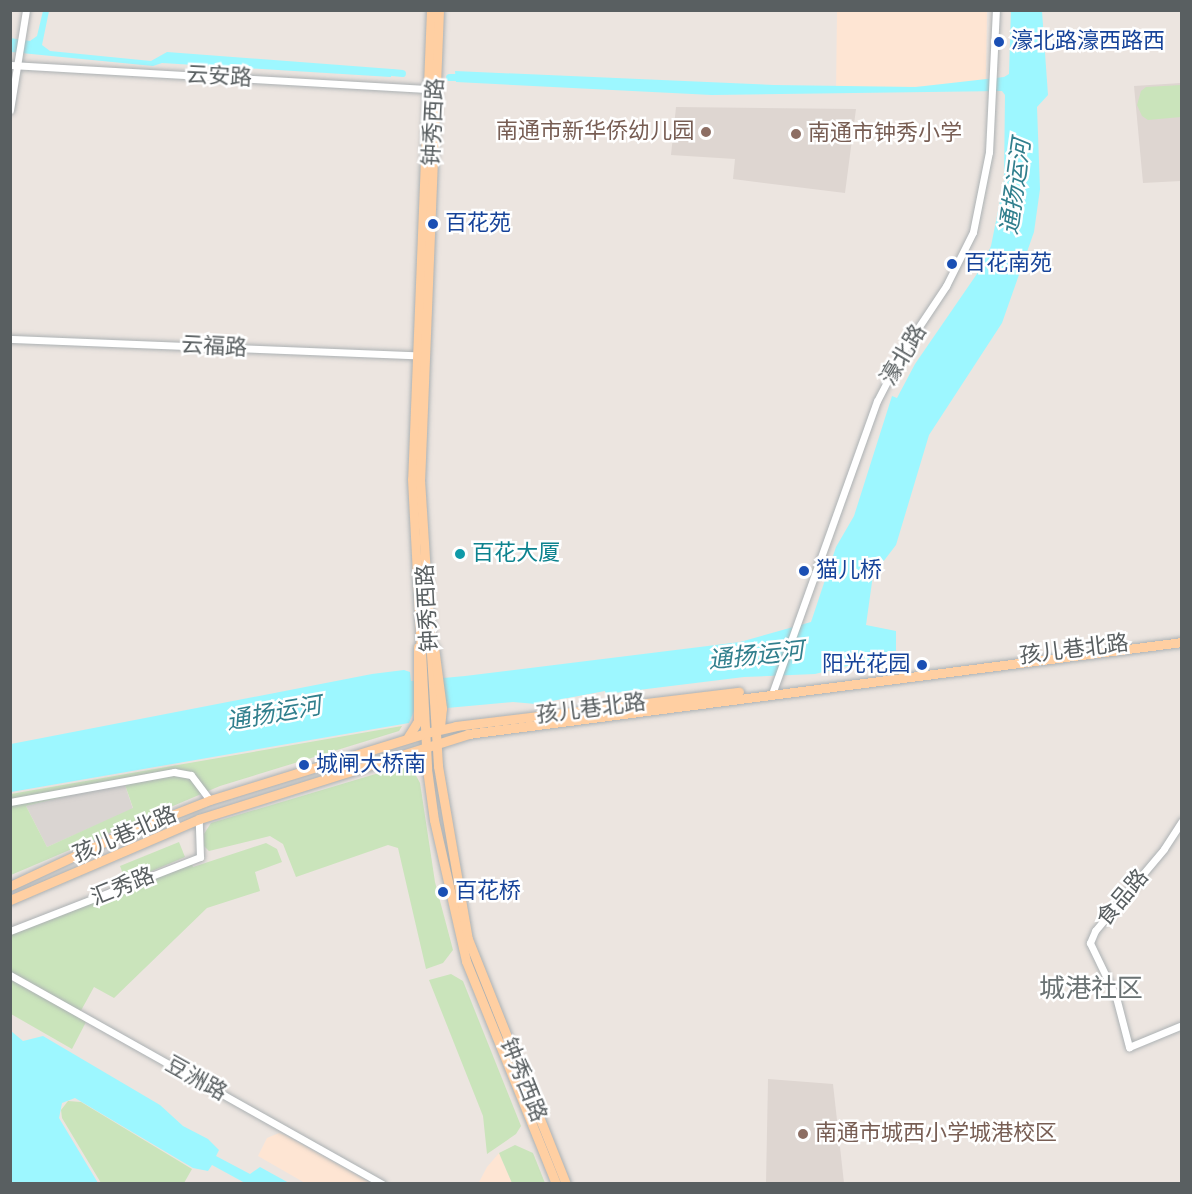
<!DOCTYPE html>
<html>
<head>
<meta charset="utf-8">
<style>
	body { margin:0 }
	#map { position:relative; width:1192px; height:1194px; overflow:hidden; background:#ece5e0; font-family:"Alegreya Sans","Noto Sans SC",sans-serif }
	div>[style] { position:absolute }
	.commercial>* { inset:0; background:#fee5d3 }
	.industrial>* { inset:0; background:#dad5d2 }
	.education>* { inset:0; background:#ded6d1 }
	.green>* { inset:0; background:#cae4bb }
	.water>* { inset:0; background:#9df7ff }
	.canal>* { height:7px; margin:-3.5px; padding:0 3.5px; transform-origin:3.5px; border-radius:3.5px; background:#9df7ff }
	.roads { filter:drop-shadow(0 0 2px #acb1b3) drop-shadow(0 0 2px #acb1b3) }
	.minor>* { height:7px; margin:-3.5px; padding:0 3.5px; transform-origin:3.5px; border-radius:3.5px; background:#fff }
	.major>* { height:9px; margin:-4.5px; padding:0 4.5px; transform-origin:4.5px; border-radius:4.5px; background:#ffcfa2 }
	.dots>* { width:16px; height:16px; translate:-50% -50%; box-sizing:border-box; border:3px solid #fff; border-radius:50% }
	span { translate:-50% -50%; white-space:nowrap; text-align:center; line-height:1.15; -webkit-text-stroke:5px #fff; paint-order:stroke }
	.transit-label { font-size:22px; color:#164399 }
	.left { translate:0 -50%; text-align:left }
	.right { translate:-100% -50%; text-align:right }
	.street-label { font-size:22px; color:#595f61 }
	.education-label { font-size:22px; color:#785e54 }
	.culture-label { font-size:22px; color:#0d838f }
	.water-label { font-size:24px; color:#317f8d; font-style:italic }
	.quarter-label { font-size:26px; color:#6a7273 }
	.frame { position:absolute; inset:0; border:12px solid #595f61; pointer-events:none }
</style>
</head>
<body>
<div id="map">
	<div class="commercial">
		<i style="clip-path:polygon(837px 11px,987px 11px,986px 81px,836px 93px)"></i>
		<i style="clip-path:polygon(279px 1133px,285px 1135px,371px 1183px,305px 1183px,258px 1156px,267px 1138px)"></i>
		<i style="clip-path:polygon(499px 1153px,512px 1183px,478px 1184px,487px 1167px)"></i>
	</div>
	<div class="industrial">
		<i style="clip-path:polygon(124px 782px,133px 809px,47px 847px,26px 806px)"></i>
	</div>
	<div class="education">
		<i style="clip-path:polygon(1181px 83px,1181px 181px,1143px 183px,1134px 86px)"></i>
		<i style="clip-path:polygon(676px 107px,856px 109px,845px 193px,733px 179px,735px 159px,671px 155px)"></i>
		<i style="clip-path:polygon(768px 1079px,833px 1084px,844px 1183px,766px 1183px)"></i>
	</div>
	<div class="green">
		<i style="clip-path:polygon(1181px 85px,1181px 117px,1148px 120px,1142px 116px,1137px 105px,1141px 91px,1146px 87px)"></i>
		<i style="clip-path:polygon(evenodd,402px 726px,399px 731px,220px 786px,11px 875px,11px 794px,402px 726px,124px 782px,133px 808px,47px 847px,26px 806px,124px 782px)"></i>
		<i style="clip-path:polygon(399px 767px,413px 770px,420px 783px,435px 882px,453px 950px,443px 963px,426px 969px,398px 848px,388px 845px,296px 877px,283px 844px,270px 836px,209px 851px,204px 846px,204px 834px,211px 823px)"></i>
		<i style="clip-path:polygon(179px 842px,185px 857px,126px 882px,120px 866px)"></i>
		<i style="clip-path:polygon(266px 843px,277px 849px,282px 862px,255px 872px,260px 891px,207px 908px,114px 998px,94px 987px,78px 1016px,86px 1022px,72px 1049px,11px 1014px,10px 934px,192px 864px,193px 867px)"></i>
		<i style="clip-path:polygon(451px 974px,463px 981px,521px 1126px,516px 1134px,487px 1154px,483px 1116px,429px 980px)"></i>
		<i style="clip-path:polygon(68px 1101px,81px 1102px,192px 1169px,184px 1183px,101px 1183px,62px 1118px,61px 1110px)"></i>
		<i style="clip-path:polygon(515px 1145px,533px 1153px,545px 1183px,512px 1183px,499px 1153px)"></i>
	</div>
	<div class="water">
		<i style="clip-path:polygon(43px 11px,49px 11px,42px 45px,50px 51px,151px 61px,167px 52px,392px 69px,391px 77px,162px 63px,153px 66px,11px 52px,10px 38px,30px 41px,37px 36px)"></i>
		<i style="clip-path:polygon(1011px 11px,1042px 11px,1048px 95px,1037px 107px,1040px 189px,1034px 232px,1002px 323px,929px 435px,896px 545px,873px 575px,866px 625px,896px 631px,896px 654px,815px 674px,744px 677px,606px 694px,605px 691px,536px 704px,513px 702px,414px 711px,409px 723px,11px 792px,11px 744px,372px 674px,404px 670px,410px 672px,411px 681px,465px 676px,740px 642px,811px 622px,836px 547px,854px 516px,892px 396px,897px 398px,915px 364px,981px 268px,991px 246px,1004px 181px,1005px 95px,1002px 91px,712px 95px,456px 82px,455px 71px,774px 85px,916px 87px,1004px 77px,1009px 74px)"></i>
		<i style="clip-path:polygon(11px 1031px,23px 1041px,43px 1036px,160px 1105px,183px 1126px,208px 1139px,219px 1150px,216px 1156px,250px 1174px,260px 1167px,289px 1183px,245px 1183px,212px 1165px,208px 1171px,193px 1168px,75px 1098px,62px 1103px,59px 1118px,98px 1183px,11px 1183px)"></i>
	</div>
	<div class="canal">
		<i style="left:392px;top:72px;width:10px;rotate:6deg"></i>
		<i style="left:449px;top:77px;width:7px"></i>
	</div>
	<div class="roads">
		<div class="minor">
			<i style="left:10px;top:65px;width:418px;rotate:3.3deg"></i>
			<i style="left:10px;top:110px;width:101px;rotate:-80.9deg"></i>
			<i style="left:10px;top:339px;width:407px;rotate:2.3deg"></i>
			<i style="left:772px;top:694px;width:311px;rotate:-70.3deg"></i>
			<i style="left:877px;top:401px;width:59px;rotate:-62.6deg"></i>
			<i style="left:904px;top:349px;width:76px;rotate:-56.3deg"></i>
			<i style="left:946px;top:286px;width:60px;rotate:-63.4deg"></i>
			<i style="left:973px;top:232px;width:82px;rotate:-78.7deg"></i>
			<i style="left:989px;top:152px;width:142px;rotate:-87.2deg"></i>
			<i style="left:10px;top:802px;width:167px;rotate:-10.4deg"></i>
			<i style="left:174px;top:772px;width:17px;rotate:10deg"></i>
			<i style="left:191px;top:775px;width:31px;rotate:53deg"></i>
			<i style="left:1182px;top:821px;width:33px;rotate:123deg"></i>
			<i style="left:1164px;top:849px;width:107px;rotate:130.1deg"></i>
			<i style="left:1095px;top:931px;width:13px;rotate:113deg"></i>
			<i style="left:1090px;top:943px;width:60px;rotate:64.3deg"></i>
			<i style="left:1116px;top:997px;width:52px;rotate:75.4deg"></i>
			<i style="left:1129px;top:1047px;width:57px;rotate:-22.5deg"></i>
			<i style="left:10px;top:931px;width:204px;rotate:-21.3deg"></i>
			<i style="left:200px;top:857px;width:38px;rotate:-92deg"></i>
			<i style="left:10px;top:975px;width:427px;rotate:29.3deg"></i>
		</div>
		<div class="major">
			<i style="left:431px;top:10px;width:469px;rotate:92.3deg"></i>
			<i style="left:412px;top:479px;width:290px;rotate:87deg"></i>
			<i style="left:427px;top:769px;width:51px;rotate:82.2deg"></i>
			<i style="left:434px;top:820px;width:145px;rotate:77.2deg"></i>
			<i style="left:466px;top:961px;width:240px;rotate:68deg"></i>
			<i style="left:439px;top:10px;width:469px;rotate:92.3deg"></i>
			<i style="left:420px;top:479px;width:288px;rotate:86.4deg"></i>
			<i style="left:438px;top:766px;width:176px;rotate:80.2deg"></i>
			<i style="left:468px;top:939px;width:264px;rotate:68.2deg"></i>
			<i style="left:434px;top:647px;width:62px;rotate:82.5deg"></i>
			<i style="left:442px;top:708px;width:20px;rotate:96deg"></i>
			<i style="left:408px;top:737px;width:19px;rotate:-58deg"></i>
			<i style="left:418px;top:721px;width:74px;rotate:-90deg"></i>
			<i style="left:10px;top:886px;width:111px;rotate:-25deg"></i>
			<i style="left:111px;top:839px;width:106px;rotate:-21.5deg"></i>
			<i style="left:210px;top:800px;width:226px;rotate:-17.2deg"></i>
			<i style="left:426px;top:733px;width:31px;rotate:-13deg"></i>
			<i style="left:456px;top:726px;width:285px;rotate:-6.9deg"></i>
			<i style="left:10px;top:900px;width:206px;rotate:-23.2deg"></i>
			<i style="left:199px;top:819px;width:282px;rotate:-17.5deg"></i>
			<i style="left:468px;top:734px;width:720px;rotate:-7.34deg"></i>
		</div>
	</div>
	<div class="dots">
		<i style="left:999px;top:42px;background:#1a4fb4"></i>
		<i style="left:706px;top:132px;background:#8d6e63"></i>
		<i style="left:796px;top:134px;background:#8d6e63"></i>
		<i style="left:433px;top:224px;background:#1a4fb4"></i>
		<i style="left:952px;top:264px;background:#1a4fb4"></i>
		<i style="left:460px;top:554px;background:#0f9aa8"></i>
		<i style="left:804px;top:571px;background:#1a4fb4"></i>
		<i style="left:922px;top:665px;background:#1a4fb4"></i>
		<i style="left:304px;top:765px;background:#1a4fb4"></i>
		<i style="left:443px;top:892px;background:#1a4fb4"></i>
		<i style="left:803px;top:1134px;background:#8d6e63"></i>
	</div>
	<div class="transit-label">
		<span class="left" style="left:1011px;top:42px">濠北路濠西路西</span>
		<span class="left" style="left:445px;top:224px">百花苑</span>
		<span class="left" style="left:964px;top:264px">百花南苑</span>
		<span class="left" style="left:816px;top:571px">猫儿桥</span>
		<span class="right" style="left:910px;top:665px">阳光花园</span>
		<span class="left" style="left:316px;top:765px">城闸大桥南</span>
		<span class="left" style="left:455px;top:892px">百花桥</span>
	</div>
	<div class="street-label">
		<span style="left:219px;top:77px;rotate:3deg">云安路</span>
		<span style="left:434px;top:122px;rotate:-87deg">钟秀西路</span>
		<span style="left:214px;top:347px;rotate:3deg">云福路</span>
		<span style="left:904px;top:355px;rotate:-59deg">濠北路</span>
		<span style="left:428px;top:608px;rotate:-93deg">钟秀西路</span>
		<span style="left:1074px;top:650px;rotate:-7deg">孩儿巷北路</span>
		<span style="left:591px;top:709px;rotate:-7deg">孩儿巷北路</span>
		<span style="left:125px;top:835px;rotate:-23deg">孩儿巷北路</span>
		<span style="left:123px;top:887px;rotate:-22deg">汇秀路</span>
		<span style="left:1123px;top:898px;rotate:-50deg">食品路</span>
		<span style="left:196px;top:1079px;rotate:29deg">豆洲路</span>
		<span style="left:523px;top:1080px;rotate:68deg">钟秀西路</span>
	</div>
	<div class="education-label">
		<span class="right" style="left:694px;top:132px">南通市新华侨幼儿园</span>
		<span class="left" style="left:808px;top:134px">南通市钟秀小学</span>
		<span class="left" style="left:815px;top:1134px">南通市城西小学城港校区</span>
	</div>
	<div class="culture-label">
		<span class="left" style="left:472px;top:554px">百花大厦</span>
	</div>
	<div class="water-label">
		<span style="left:1017px;top:187px;rotate:-82deg">通扬运河</span>
		<span style="left:756px;top:657px;rotate:-6deg">通扬运河</span>
		<span style="left:274px;top:715px;rotate:-10deg">通扬运河</span>
	</div>
	<div class="quarter-label">
		<span style="left:1091px;top:990px">城港社区</span>
	</div>
	<div class="frame"></div>
</div>
</body>
</html>
